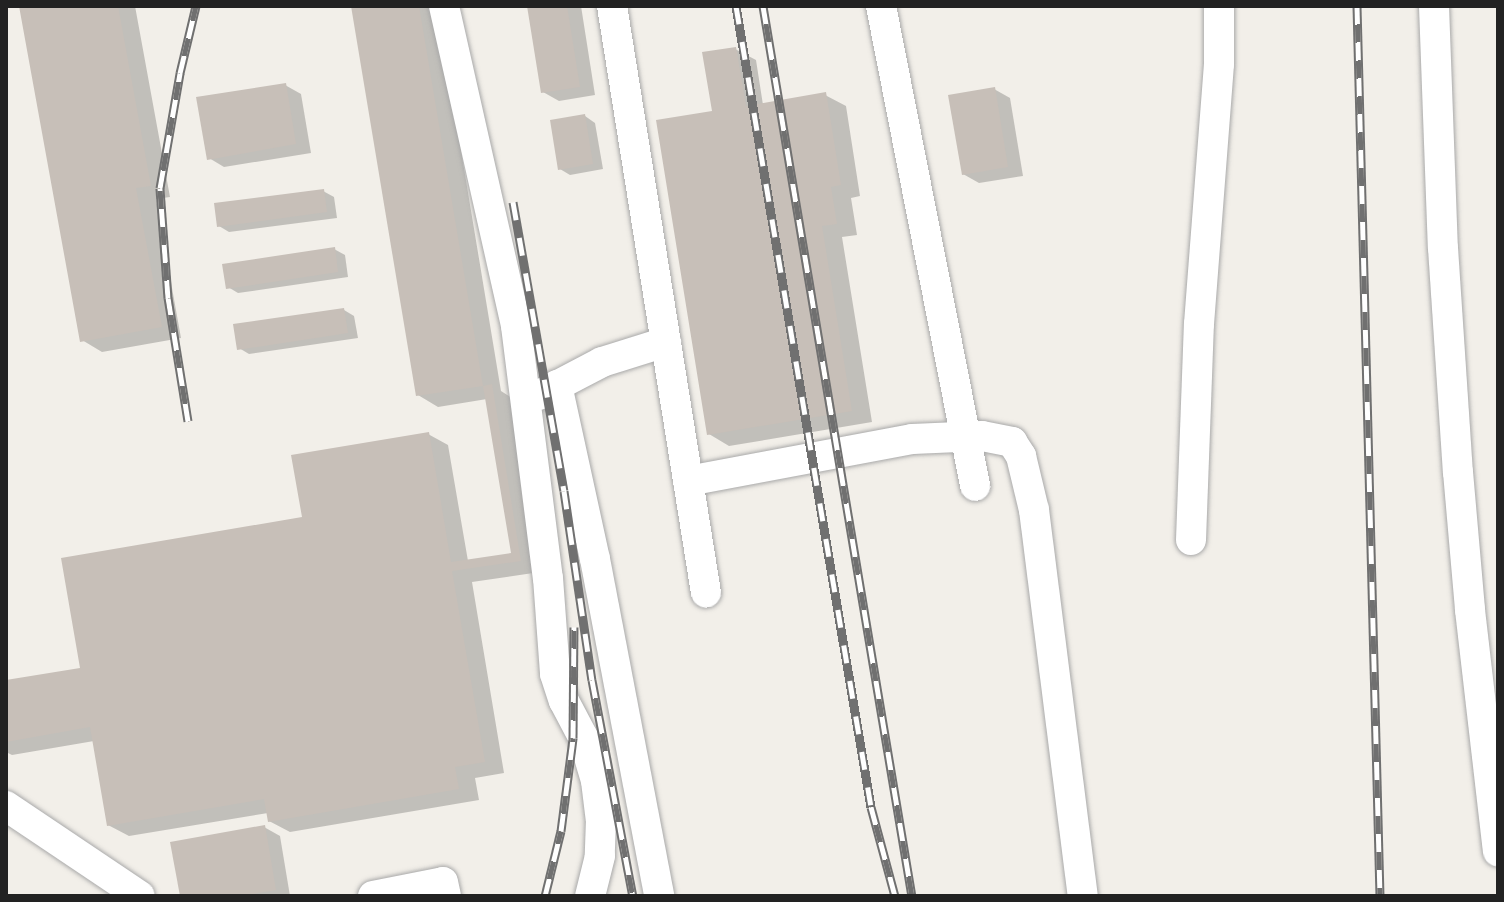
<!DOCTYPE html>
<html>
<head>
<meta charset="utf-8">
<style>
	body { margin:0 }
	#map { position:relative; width:1504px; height:902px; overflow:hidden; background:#f2efe9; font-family:"DejaVu Sans",sans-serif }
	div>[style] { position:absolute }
	.shadow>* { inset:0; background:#0003 }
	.building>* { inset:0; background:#c7bfb8 }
	.roads { filter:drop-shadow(0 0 2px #a9a9a9) drop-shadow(0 0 2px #a9a9a9) }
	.minor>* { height:30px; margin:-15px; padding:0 15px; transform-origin:15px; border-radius:15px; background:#fff }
	.rail>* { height:9px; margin-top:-4.5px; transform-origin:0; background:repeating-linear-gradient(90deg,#fff 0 18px,#707070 0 36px); box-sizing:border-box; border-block:2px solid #707070 }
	span { translate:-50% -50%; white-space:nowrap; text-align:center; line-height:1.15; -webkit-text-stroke:7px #fff; paint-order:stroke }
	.frame { position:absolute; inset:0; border:8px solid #222; pointer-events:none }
</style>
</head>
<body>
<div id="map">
	<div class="shadow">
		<i style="clip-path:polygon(21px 6px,135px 6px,170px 197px,156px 199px,181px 338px,102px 352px,82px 340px)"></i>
		<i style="clip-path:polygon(353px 6px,437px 6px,501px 391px,512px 398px,540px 572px,472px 582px,504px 773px,475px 778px,479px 800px,290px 832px,269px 821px,268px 813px,129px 836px,108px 825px,94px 741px,12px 755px,6px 752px,6px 682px,82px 669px,428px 434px,448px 445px,468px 561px,513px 555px,487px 399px,438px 407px,418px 395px)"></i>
		<i style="clip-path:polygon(529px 6px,581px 6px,595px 95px,559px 101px,543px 92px)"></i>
		<i style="clip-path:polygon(735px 49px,756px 60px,763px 105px,825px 95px,846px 106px,860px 196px,851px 198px,857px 235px,842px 237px,872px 422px,729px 446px,709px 434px,714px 113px)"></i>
		<i style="clip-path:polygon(285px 85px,301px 94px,311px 153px,224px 167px,209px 158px)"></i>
		<i style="clip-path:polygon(994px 89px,1010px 98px,1023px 176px,979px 183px,963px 174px)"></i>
		<i style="clip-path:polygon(585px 116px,595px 123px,603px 169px,570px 175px,560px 169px)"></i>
		<i style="clip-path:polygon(323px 191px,334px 197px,337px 218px,229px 232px,219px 226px)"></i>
		<i style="clip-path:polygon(334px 249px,345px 255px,348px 277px,238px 293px,228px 287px)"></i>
		<i style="clip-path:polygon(344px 310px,354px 316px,358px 338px,249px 354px,239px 348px)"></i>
		<i style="clip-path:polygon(264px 827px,280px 836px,290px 896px,182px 896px)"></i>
	</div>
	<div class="building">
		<i style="clip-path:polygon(19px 6px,118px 6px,151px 186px,136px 188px,162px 327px,80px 342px)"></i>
		<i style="clip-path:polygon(351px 6px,419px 6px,483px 386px,416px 396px)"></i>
		<i style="clip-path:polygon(527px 6px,567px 6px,580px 87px,541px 93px)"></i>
		<i style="clip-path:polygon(736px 47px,746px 106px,826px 92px,841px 185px,831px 187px,837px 224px,822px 226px,852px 411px,707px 435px,656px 120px,712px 111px,702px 52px)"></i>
		<i style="clip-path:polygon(286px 83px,296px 144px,207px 160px,196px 97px)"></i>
		<i style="clip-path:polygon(995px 87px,1008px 167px,962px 175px,948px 95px)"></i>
		<i style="clip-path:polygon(585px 114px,593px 164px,558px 170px,550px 120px)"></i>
		<i style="clip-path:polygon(324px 189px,327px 212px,217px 227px,214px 203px)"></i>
		<i style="clip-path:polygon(335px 247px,338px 272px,226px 289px,222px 264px)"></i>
		<i style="clip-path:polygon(344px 308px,348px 333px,237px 350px,233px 324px)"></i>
		<i style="clip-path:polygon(492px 384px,521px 561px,452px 571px,485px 762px,455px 767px,459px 789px,268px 822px,264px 799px,107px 826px,90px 727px,6px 742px,6px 680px,80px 668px,61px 558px,302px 517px,291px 455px,429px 432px,451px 562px,511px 553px,483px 386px)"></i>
		<i style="clip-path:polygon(265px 825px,276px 890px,241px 896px,180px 896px,170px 842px)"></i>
	</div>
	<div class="roads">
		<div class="minor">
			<i style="left:444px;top:6px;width:328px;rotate:77.3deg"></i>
			<i style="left:516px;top:326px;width:254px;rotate:82.8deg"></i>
			<i style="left:548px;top:578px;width:96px;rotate:85.8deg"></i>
			<i style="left:555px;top:674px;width:28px;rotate:72deg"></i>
			<i style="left:564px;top:701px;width:41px;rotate:62.2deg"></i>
			<i style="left:583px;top:737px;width:46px;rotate:73.5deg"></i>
			<i style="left:596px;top:781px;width:38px;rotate:83deg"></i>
			<i style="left:601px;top:819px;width:37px;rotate:92deg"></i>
			<i style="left:600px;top:856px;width:41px;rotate:104deg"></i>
			<i style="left:612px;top:6px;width:594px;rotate:80.9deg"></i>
			<i style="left:881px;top:6px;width:489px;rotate:78.9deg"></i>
			<i style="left:1434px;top:6px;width:242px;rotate:87.9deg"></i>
			<i style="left:1443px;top:248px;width:225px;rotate:86.2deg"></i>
			<i style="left:1458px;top:472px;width:139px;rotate:85deg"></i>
			<i style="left:1470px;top:610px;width:243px;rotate:83.4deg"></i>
			<i style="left:557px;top:385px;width:178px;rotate:77.7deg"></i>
			<i style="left:595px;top:559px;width:343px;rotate:79.2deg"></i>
			<i style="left:539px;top:395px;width:71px;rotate:-27.6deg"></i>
			<i style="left:602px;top:362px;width:67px;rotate:-17.4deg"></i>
			<i style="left:688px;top:481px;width:228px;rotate:-10.6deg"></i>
			<i style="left:912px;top:439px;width:70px;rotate:-2.5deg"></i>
			<i style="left:982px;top:436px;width:31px;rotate:11deg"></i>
			<i style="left:1012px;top:442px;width:17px;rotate:57deg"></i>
			<i style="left:1021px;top:456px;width:56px;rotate:76.5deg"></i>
			<i style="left:1034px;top:510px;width:389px;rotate:82.8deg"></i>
			<i style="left:1191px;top:540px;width:216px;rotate:-87.9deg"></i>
			<i style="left:1199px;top:324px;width:261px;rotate:-85.6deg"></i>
			<i style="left:1219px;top:64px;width:58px;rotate:-90deg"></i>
			<i style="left:6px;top:806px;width:161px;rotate:33.9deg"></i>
			<i style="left:373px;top:896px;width:71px;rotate:-11.3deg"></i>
			<i style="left:443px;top:882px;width:14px;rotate:78deg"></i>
		</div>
	</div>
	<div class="rail">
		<i style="left:736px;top:6px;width:812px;rotate:80.43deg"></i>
		<i style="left:871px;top:807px;width:92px;rotate:74.9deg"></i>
		<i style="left:763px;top:6px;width:902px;rotate:80.5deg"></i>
		<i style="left:1357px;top:6px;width:890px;rotate:88.52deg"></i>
		<i style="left:513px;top:202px;width:293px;rotate:80deg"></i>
		<i style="left:564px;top:491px;width:191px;rotate:81.6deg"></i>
		<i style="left:592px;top:680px;width:220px;rotate:79.3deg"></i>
		<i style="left:188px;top:421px;width:125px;rotate:-99.2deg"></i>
		<i style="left:168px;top:298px;width:110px;rotate:-94.2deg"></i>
		<i style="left:160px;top:188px;width:117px;rotate:-80.1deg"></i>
		<i style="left:180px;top:73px;width:69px;rotate:-76.6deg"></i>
		<i style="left:545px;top:896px;width:67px;rotate:-76.2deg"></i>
		<i style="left:561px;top:831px;width:94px;rotate:-82.6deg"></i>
		<i style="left:573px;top:738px;width:111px;rotate:-89.5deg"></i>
	</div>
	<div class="frame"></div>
</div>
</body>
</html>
